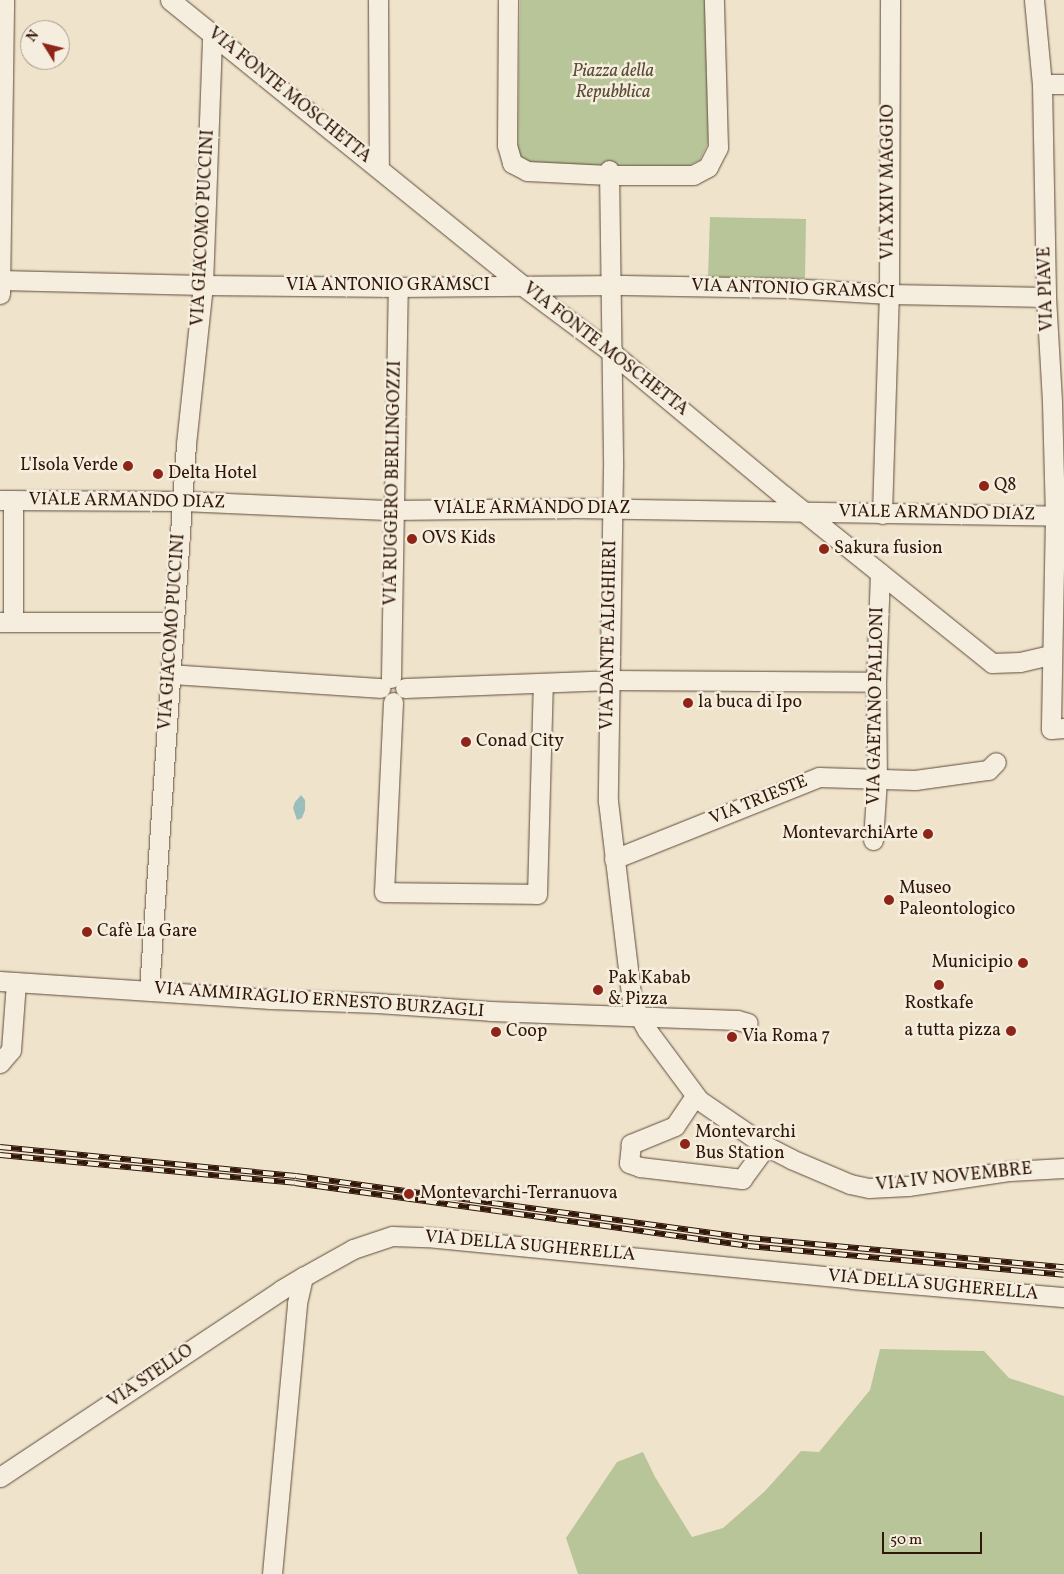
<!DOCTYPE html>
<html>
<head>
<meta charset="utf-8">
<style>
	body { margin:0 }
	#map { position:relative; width:1064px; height:1574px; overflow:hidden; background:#efe4cb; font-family:Vollkorn,serif }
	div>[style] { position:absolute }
	.green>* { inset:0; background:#b7c599 }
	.water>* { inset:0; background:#9abebb }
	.roads { filter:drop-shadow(0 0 1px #604a3a) drop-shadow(0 0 1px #604a3a) }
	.minor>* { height:19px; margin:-9.5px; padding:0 9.5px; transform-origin:9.5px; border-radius:9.5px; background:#f5eddd }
	.rail>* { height:5.5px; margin-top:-2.75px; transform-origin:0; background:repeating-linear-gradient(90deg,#f5eddd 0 11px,#311709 0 22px); box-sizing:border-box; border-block:1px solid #311709 }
	.dots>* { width:14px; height:14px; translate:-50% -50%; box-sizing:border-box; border:2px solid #f5eddd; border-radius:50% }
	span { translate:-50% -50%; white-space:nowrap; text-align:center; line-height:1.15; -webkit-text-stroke:5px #f5eddd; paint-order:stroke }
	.park-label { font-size:18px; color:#594b34; font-style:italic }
	.street-label { font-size:18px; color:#311709 }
	.poi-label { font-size:18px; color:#311709 }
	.right { translate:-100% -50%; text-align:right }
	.left { translate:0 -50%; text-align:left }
	.north { position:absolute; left:20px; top:20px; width:50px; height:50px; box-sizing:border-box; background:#f5eddd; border:1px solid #a79788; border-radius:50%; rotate:306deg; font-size:14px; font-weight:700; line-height:20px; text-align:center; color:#311709 }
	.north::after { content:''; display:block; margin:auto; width:18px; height:22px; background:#8f2418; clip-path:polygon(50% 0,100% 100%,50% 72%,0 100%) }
	.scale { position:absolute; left:882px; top:1532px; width:100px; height:22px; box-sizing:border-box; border:2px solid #311709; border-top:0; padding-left:6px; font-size:15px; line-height:18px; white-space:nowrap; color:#311709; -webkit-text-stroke:4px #f5eddd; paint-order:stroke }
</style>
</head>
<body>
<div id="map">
	<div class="green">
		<i style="clip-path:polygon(520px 0,707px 0,708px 143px,700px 160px,688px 166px,528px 165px,518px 152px)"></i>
		<i style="clip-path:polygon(710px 217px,806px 219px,805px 278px,708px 277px)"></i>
		<i style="clip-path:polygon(880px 1349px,984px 1351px,1009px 1378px,1064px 1396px,1064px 1574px,578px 1574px,566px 1538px,617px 1462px,643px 1452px,655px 1477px,692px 1537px,723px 1528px,765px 1491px,801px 1451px,819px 1452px,870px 1390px)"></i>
	</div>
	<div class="water">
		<i style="clip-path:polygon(301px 795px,305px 800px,305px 810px,302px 818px,297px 820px,293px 808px,295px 802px)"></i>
	</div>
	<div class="roads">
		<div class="minor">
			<i style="left:170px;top:0;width:454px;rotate:39deg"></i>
			<i style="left:523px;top:286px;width:109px;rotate:36.8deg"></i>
			<i style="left:610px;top:351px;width:225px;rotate:39.8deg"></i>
			<i style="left:783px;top:495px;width:268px;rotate:38.8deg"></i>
			<i style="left:992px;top:663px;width:28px;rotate:-2deg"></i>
			<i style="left:1020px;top:662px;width:32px;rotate:-13deg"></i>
			<i style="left:378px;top:0;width:167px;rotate:89.7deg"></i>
			<i style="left:508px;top:0;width:145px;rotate:90.4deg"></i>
			<i style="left:507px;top:145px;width:19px;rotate:74deg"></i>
			<i style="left:512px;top:163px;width:17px;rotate:28deg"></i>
			<i style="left:527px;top:171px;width:82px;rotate:2.8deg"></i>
			<i style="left:609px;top:175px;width:84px"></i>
			<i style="left:693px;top:175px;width:17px;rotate:-28deg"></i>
			<i style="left:708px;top:167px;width:22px;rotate:-63deg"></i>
			<i style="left:718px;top:147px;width:147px;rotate:-91.6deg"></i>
			<i style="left:1034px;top:0;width:84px;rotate:84.6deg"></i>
			<i style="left:1042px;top:84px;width:213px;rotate:88.9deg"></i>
			<i style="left:1046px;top:297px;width:105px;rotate:86.7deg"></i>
			<i style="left:1052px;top:402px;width:114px;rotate:88.5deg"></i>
			<i style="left:1055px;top:516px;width:213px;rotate:91.1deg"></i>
			<i style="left:1051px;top:729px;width:13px;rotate:-4deg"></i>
			<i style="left:1042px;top:84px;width:22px"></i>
			<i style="left:609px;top:170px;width:298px;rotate:89.2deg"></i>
			<i style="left:613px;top:468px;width:333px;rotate:90.9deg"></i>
			<i style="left:608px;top:801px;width:203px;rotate:83.2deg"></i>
			<i style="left:632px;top:1003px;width:31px;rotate:61deg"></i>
			<i style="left:647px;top:1030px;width:87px;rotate:53.4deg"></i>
			<i style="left:699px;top:1100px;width:81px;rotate:34.5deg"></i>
			<i style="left:766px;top:1146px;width:28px;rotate:27deg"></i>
			<i style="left:791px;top:1159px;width:64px;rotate:23deg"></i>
			<i style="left:850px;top:1184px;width:19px;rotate:12deg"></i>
			<i style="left:869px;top:1188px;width:39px;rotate:-3deg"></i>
			<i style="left:908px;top:1186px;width:103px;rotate:-8.4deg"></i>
			<i style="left:1010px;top:1171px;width:54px;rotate:-3.2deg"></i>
			<i style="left:0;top:280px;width:203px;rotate:1.4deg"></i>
			<i style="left:203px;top:285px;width:195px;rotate:0.6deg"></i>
			<i style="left:398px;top:287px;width:225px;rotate:-0.5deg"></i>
			<i style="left:623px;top:285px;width:166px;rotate:1deg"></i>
			<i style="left:789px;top:288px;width:100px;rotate:3.4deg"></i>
			<i style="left:889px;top:294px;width:157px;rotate:1.1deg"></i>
			<i style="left:0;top:294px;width:294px;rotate:-89.2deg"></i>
			<i style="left:0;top:500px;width:182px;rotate:0.3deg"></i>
			<i style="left:182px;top:501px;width:210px;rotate:2.5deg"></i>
			<i style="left:392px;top:510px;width:179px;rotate:-0.6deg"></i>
			<i style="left:571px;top:508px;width:493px;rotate:0.9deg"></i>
			<i style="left:882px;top:514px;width:220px;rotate:-88.2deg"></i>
			<i style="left:889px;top:294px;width:294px;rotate:-89.8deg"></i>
			<i style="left:13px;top:621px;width:121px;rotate:-90deg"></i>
			<i style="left:0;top:622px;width:174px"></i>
			<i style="left:170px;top:674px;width:211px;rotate:3.8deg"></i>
			<i style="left:391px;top:678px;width:391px;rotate:-89deg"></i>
			<i style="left:405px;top:688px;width:205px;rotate:-2.2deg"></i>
			<i style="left:610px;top:680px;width:266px;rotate:0.4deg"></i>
			<i style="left:393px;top:702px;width:190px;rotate:92.7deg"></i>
			<i style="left:384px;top:892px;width:153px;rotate:0.7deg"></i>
			<i style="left:537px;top:894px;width:211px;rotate:-88.4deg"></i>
			<i style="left:873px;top:840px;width:60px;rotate:-86.2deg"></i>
			<i style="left:877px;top:780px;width:98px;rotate:-90.6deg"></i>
			<i style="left:876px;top:682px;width:109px;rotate:-87.9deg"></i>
			<i style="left:614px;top:859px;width:221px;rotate:-21.8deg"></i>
			<i style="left:819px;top:777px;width:96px;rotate:1.8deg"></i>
			<i style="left:915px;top:780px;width:74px;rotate:-7.8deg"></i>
			<i style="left:988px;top:770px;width:11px;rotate:-45deg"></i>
			<i style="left:0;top:981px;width:271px;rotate:3.8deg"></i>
			<i style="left:270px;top:999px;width:107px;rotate:2.1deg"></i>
			<i style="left:377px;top:1003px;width:113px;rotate:4deg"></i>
			<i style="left:490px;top:1011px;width:247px;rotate:2.1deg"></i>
			<i style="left:737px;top:1020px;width:11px;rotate:15deg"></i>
			<i style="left:149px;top:990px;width:547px;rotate:-86.12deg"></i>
			<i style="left:186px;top:444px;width:160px;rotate:-83.9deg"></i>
			<i style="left:203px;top:285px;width:251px;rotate:-87.9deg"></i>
			<i style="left:0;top:1063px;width:17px;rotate:-50deg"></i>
			<i style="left:11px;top:1050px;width:68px;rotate:-85.8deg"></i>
			<i style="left:695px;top:1096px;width:36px;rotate:124deg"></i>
			<i style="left:675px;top:1126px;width:48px;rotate:157.8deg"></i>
			<i style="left:631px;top:1144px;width:19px;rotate:96deg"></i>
			<i style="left:629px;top:1163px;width:12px;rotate:20deg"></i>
			<i style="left:640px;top:1167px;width:103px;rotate:6.7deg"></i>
			<i style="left:742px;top:1179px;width:41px;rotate:-54deg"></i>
			<i style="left:0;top:1477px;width:338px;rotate:-33.6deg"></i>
			<i style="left:281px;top:1290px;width:26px;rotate:-31deg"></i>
			<i style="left:272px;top:1574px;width:272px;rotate:-84.7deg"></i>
			<i style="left:297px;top:1303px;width:27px;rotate:-77deg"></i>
			<i style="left:303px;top:1277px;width:57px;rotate:-29.2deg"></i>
			<i style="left:353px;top:1249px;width:41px;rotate:-18.4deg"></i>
			<i style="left:392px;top:1236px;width:35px;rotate:2deg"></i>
			<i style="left:427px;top:1237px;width:427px;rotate:5.6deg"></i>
			<i style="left:852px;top:1279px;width:213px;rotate:4.9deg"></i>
		</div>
	</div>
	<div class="rail">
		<i style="left:0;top:1147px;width:297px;rotate:5.6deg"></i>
		<i style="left:296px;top:1176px;width:457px;rotate:7.8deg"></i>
		<i style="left:749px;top:1238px;width:316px;rotate:5.3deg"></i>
		<i style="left:0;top:1155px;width:296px;rotate:5.4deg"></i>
		<i style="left:295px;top:1183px;width:457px;rotate:7.9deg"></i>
		<i style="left:748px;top:1246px;width:317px;rotate:5.2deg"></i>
	</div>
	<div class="dots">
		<i style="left:128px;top:466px;background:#8f2418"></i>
		<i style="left:158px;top:474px;background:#8f2418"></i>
		<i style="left:984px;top:486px;background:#8f2418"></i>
		<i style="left:412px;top:539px;background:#8f2418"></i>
		<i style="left:824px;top:549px;background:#8f2418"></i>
		<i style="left:688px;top:703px;background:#8f2418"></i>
		<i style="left:466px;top:742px;background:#8f2418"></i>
		<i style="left:928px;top:834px;background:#8f2418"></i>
		<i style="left:889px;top:900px;background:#8f2418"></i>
		<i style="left:87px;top:932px;background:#8f2418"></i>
		<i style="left:1023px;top:963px;background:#8f2418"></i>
		<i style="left:939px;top:985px;background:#8f2418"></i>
		<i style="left:598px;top:990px;background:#8f2418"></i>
		<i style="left:1011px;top:1031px;background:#8f2418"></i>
		<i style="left:496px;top:1032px;background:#8f2418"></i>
		<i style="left:732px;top:1037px;background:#8f2418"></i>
		<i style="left:685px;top:1144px;background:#8f2418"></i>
		<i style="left:409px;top:1194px;background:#8f2418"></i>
	</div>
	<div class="park-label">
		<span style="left:613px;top:83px">Piazza della<br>Repubblica</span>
	</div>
	<div class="street-label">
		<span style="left:289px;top:96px;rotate:39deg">VIA FONTE MOSCHETTA</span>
		<span style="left:889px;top:182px;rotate:-90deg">VIA XXIV MAGGIO</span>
		<span style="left:204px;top:228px;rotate:-87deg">VIA GIACOMO PUCCINI</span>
		<span style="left:388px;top:286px">VIA ANTONIO GRAMSCI</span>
		<span style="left:1047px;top:289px;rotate:-92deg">VIA PIAVE</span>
		<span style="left:793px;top:290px;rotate:2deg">VIA ANTONIO GRAMSCI</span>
		<span style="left:605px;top:350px;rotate:38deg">VIA FONTE MOSCHETTA</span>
		<span style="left:394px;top:483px;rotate:-89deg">VIA RUGGERO BERLINGOZZI</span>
		<span style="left:127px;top:502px;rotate:1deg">VIALE ARMANDO DIAZ</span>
		<span style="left:532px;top:509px">VIALE ARMANDO DIAZ</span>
		<span style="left:937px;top:514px;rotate:1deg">VIALE ARMANDO DIAZ</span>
		<span style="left:173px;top:632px;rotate:-86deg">VIA GIACOMO PUCCINI</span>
		<span style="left:610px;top:635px;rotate:-89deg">VIA DANTE ALIGHIERI</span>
		<span style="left:877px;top:706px;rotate:-89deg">VIA GAETANO PALLONI</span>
		<span style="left:759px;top:801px;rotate:-22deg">VIA TRIESTE</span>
		<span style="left:319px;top:1001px;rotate:4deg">VIA AMMIRAGLIO ERNESTO BURZAGLI</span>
		<span style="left:954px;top:1178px;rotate:-6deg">VIA IV NOVEMBRE</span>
		<span style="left:530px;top:1247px;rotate:5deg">VIA DELLA SUGHERELLA</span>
		<span style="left:933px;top:1286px;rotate:5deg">VIA DELLA SUGHERELLA</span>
		<span style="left:151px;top:1377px;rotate:-34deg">VIA STELLO</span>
	</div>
	<div class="poi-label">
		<span class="right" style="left:118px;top:466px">L'Isola Verde</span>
		<span class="left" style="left:168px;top:474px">Delta Hotel</span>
		<span class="left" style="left:994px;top:486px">Q8</span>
		<span class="left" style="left:422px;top:539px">OVS Kids</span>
		<span class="left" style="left:834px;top:549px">Sakura fusion</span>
		<span class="left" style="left:698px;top:703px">la buca di Ipo</span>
		<span class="left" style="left:476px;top:742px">Conad City</span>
		<span class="right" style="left:918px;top:834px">MontevarchiArte</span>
		<span class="left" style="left:899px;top:900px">Museo<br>Paleontologico</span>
		<span class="left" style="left:97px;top:932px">Cafè La Gare</span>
		<span class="right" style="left:1013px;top:963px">Municipio</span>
		<span class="left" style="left:608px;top:990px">Pak Kabab<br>&amp; Pizza</span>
		<span style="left:939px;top:1004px">Rostkafe</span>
		<span class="right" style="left:1001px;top:1031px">a tutta pizza</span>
		<span class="left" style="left:506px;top:1032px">Coop</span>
		<span class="left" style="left:742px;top:1037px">Via Roma 7</span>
		<span class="left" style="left:695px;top:1144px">Montevarchi<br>Bus Station</span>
		<span class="left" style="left:420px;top:1194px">Montevarchi-Terranuova</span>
	</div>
	<div class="north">N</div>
	<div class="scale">50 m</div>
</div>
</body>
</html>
